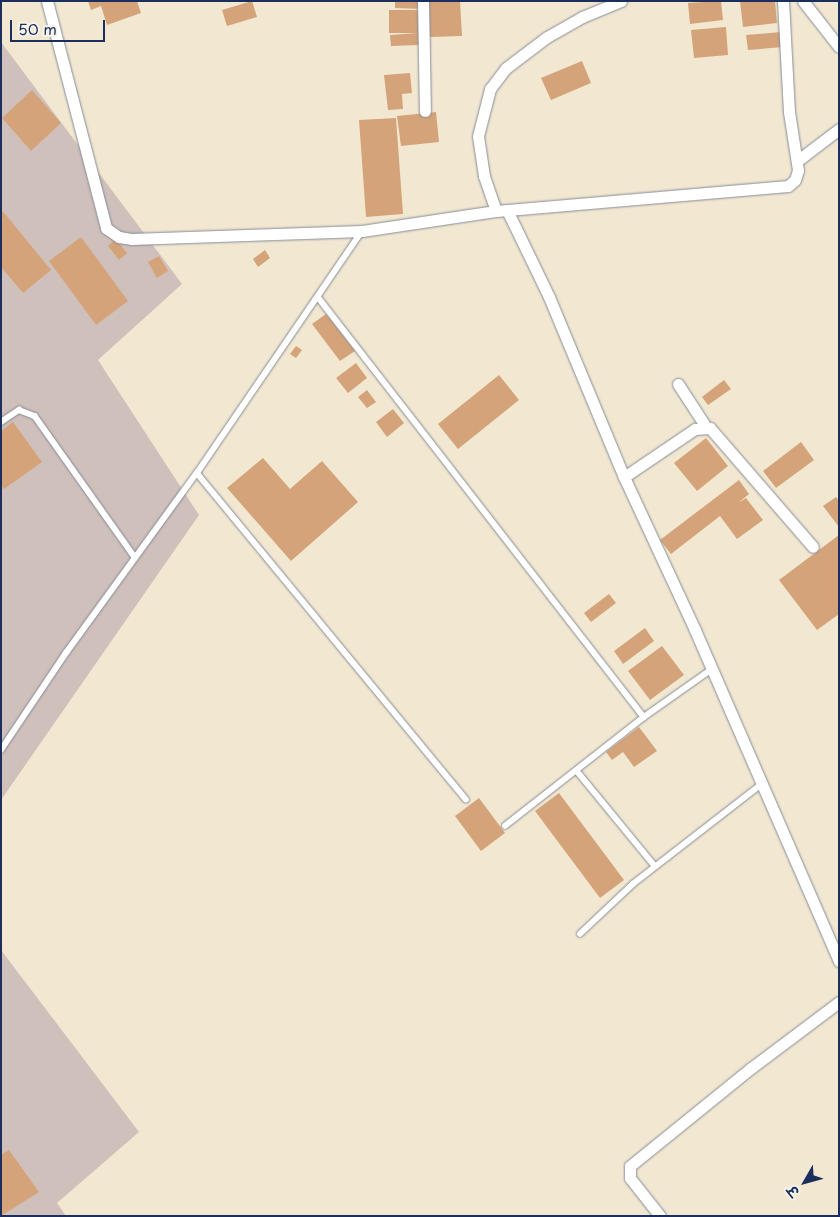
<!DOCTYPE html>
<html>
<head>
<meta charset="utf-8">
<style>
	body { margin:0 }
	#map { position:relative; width:840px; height:1217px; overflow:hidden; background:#f2e8d1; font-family:"Playpen Sans","Playpen Sans Deva",sans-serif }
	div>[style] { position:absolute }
	.industrial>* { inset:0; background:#d0c0bc }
	.building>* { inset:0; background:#d4a379 }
	.roads { filter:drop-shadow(0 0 1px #868c98) drop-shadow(0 0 1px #868c98) }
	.service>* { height:5.5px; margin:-2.75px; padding:0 2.75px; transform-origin:2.75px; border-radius:2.75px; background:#fff }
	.minor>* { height:11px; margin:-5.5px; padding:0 5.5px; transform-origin:5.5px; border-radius:5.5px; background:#fff }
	span { translate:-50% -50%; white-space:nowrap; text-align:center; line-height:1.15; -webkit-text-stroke:4px #f7f3e8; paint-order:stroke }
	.frame { position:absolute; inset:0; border:2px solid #1b2f5e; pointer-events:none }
	.north { position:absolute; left:780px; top:1157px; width:50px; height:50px; -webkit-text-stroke:4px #f7f3e8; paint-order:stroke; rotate:232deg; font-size:14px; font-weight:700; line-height:20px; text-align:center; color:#1b2f5e }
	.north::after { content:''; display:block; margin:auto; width:18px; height:22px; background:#1b2f5e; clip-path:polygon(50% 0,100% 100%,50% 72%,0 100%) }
	.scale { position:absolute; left:10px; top:20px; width:95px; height:22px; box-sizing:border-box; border:2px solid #1b2f5e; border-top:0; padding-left:6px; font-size:15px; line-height:18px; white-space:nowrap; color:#1b2f5e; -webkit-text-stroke:4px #f7f3e8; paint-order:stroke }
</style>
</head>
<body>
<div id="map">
	<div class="industrial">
		<i style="clip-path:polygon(1px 42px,182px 284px,98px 360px,199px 515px,1px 800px)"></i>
		<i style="clip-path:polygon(1px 950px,139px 1132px,57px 1203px,66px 1216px,1px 1216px)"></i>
	</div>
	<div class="building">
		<i style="clip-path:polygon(88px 1px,137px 1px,141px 13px,107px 25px,101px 6px,91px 10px)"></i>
		<i style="clip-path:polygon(252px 1px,257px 17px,227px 26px,222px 10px)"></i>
		<i style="clip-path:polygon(395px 1px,421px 1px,421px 9px,395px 8px)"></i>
		<i style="clip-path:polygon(460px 1px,462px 36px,430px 37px,428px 2px)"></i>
		<i style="clip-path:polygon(721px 1px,723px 20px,690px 24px,688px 3px)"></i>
		<i style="clip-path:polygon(740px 1px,775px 1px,777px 23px,743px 27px)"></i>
		<i style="clip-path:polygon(389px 10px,421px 10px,421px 33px,389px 33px)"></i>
		<i style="clip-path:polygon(726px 27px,728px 55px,694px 58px,691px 30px)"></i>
		<i style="clip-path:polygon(781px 32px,783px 47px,748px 50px,746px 35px)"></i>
		<i style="clip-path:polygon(418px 33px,419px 45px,391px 46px,390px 35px)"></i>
		<i style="clip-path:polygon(582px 61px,591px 83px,551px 100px,541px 78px)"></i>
		<i style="clip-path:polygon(410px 73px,412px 93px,402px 94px,403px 109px,388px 110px,384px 75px)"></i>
		<i style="clip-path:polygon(32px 90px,61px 123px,31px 151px,2px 118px)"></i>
		<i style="clip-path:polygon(436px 112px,439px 142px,401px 146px,397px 116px)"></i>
		<i style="clip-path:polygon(396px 118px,403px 214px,366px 217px,359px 120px)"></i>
		<i style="clip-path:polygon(1px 209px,51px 270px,23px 293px,1px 267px)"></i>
		<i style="clip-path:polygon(81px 237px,128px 301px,96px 325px,49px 261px)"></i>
		<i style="clip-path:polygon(116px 239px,127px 253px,119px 260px,108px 246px)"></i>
		<i style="clip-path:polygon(265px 250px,270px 258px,258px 267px,253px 259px)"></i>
		<i style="clip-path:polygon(159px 256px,168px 271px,157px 278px,148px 262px)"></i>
		<i style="clip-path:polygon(326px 314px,355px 351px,340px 361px,312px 324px)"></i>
		<i style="clip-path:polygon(296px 346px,302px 350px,296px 358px,290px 354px)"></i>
		<i style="clip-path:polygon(356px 363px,367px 378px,348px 393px,336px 378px)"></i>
		<i style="clip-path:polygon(499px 375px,519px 400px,458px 449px,438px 424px)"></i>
		<i style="clip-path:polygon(724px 380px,731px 389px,708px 405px,702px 397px)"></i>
		<i style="clip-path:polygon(367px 390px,376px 402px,367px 408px,358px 397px)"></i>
		<i style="clip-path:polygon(393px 409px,404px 423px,387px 437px,376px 422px)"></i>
		<i style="clip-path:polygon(13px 422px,42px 462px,4px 489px,1px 485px,1px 431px)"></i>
		<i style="clip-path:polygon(706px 438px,728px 466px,697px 491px,674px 463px)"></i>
		<i style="clip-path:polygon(801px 442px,814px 460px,776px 488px,763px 471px)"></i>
		<i style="clip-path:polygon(263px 458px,290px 489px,322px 461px,358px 502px,291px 561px,227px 488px)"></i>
		<i style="clip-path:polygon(739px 480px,749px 494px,738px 503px,746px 498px,763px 520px,737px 539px,720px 516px,671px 554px,660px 540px)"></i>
		<i style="clip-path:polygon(836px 497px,839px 501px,839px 527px,823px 506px)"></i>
		<i style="clip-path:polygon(839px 535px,839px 614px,817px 630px,779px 580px)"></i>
		<i style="clip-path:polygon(609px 594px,616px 603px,591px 622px,584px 613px)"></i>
		<i style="clip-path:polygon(645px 628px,654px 641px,623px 664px,614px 651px)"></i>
		<i style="clip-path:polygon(662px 646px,684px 675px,650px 700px,628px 671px)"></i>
		<i style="clip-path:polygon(639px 727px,657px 751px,634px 767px,623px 752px,612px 760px,606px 752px)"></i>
		<i style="clip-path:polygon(559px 793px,624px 880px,600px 898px,535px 811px)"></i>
		<i style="clip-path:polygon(479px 798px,505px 833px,481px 851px,455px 816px)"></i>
		<i style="clip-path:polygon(9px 1150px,39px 1192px,1px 1216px,1px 1155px)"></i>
	</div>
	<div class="roads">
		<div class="service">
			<i style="left:318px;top:297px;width:532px;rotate:52.18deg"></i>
			<i style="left:1px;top:422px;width:22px;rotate:-34deg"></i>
			<i style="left:19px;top:410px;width:17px;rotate:21deg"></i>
			<i style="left:35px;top:416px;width:173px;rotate:54.7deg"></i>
			<i style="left:197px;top:473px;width:423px;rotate:50.5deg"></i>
			<i style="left:1px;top:750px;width:117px;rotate:-56.2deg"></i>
			<i style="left:66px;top:653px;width:223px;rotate:-54deg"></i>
			<i style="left:197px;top:473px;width:293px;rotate:-55.7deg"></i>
			<i style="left:577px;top:771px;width:123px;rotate:50.6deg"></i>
			<i style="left:505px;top:826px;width:177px;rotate:-38.1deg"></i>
			<i style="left:644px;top:717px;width:83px;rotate:-35.2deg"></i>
			<i style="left:580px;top:934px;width:73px;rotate:-43.3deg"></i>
			<i style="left:633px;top:884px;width:163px;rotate:-37.8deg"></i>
		</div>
		<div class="minor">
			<i style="left:47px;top:1px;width:235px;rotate:75.4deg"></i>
			<i style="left:106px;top:228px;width:16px;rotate:35deg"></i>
			<i style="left:119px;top:237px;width:12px;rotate:9deg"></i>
			<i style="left:131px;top:239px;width:231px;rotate:-2deg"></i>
			<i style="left:362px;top:231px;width:135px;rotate:-8.5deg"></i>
			<i style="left:496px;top:211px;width:293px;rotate:-4.9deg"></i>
			<i style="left:788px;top:186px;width:9px;rotate:-41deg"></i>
			<i style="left:795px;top:180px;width:10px;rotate:-73deg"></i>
			<i style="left:798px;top:170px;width:59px;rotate:-98.8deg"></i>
			<i style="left:789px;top:112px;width:111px;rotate:-93.1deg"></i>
			<i style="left:423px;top:1px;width:110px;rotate:89deg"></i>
			<i style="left:803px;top:1px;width:58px;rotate:52deg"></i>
			<i style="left:797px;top:161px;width:53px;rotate:-37.3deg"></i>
			<i style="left:507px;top:210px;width:97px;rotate:64.2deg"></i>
			<i style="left:549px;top:297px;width:195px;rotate:67.4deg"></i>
			<i style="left:624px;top:477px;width:169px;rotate:65.1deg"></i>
			<i style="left:695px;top:630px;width:361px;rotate:66.5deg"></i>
			<i style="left:496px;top:211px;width:37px;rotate:-109deg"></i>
			<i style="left:484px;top:176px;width:40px;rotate:-98.5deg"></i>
			<i style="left:478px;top:136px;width:49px;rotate:-75.7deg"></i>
			<i style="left:490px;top:89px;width:26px;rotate:-53deg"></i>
			<i style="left:506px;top:68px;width:51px;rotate:-37.1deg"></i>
			<i style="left:547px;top:37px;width:40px;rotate:-29.7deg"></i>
			<i style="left:582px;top:17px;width:42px;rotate:-22.3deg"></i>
			<i style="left:678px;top:384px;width:51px;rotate:56.9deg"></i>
			<i style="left:624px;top:477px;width:86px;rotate:-34.1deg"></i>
			<i style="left:695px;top:429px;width:15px;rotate:-4deg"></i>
			<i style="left:710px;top:428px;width:157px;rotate:49.1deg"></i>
			<i style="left:660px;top:1216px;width:48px;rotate:-128.3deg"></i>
			<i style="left:630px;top:1178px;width:12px;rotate:-90deg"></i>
			<i style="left:630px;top:1166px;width:156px;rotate:-39deg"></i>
			<i style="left:751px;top:1068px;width:110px;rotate:-36.9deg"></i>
		</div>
	</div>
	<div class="frame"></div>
	<div class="north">उ</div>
	<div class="scale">50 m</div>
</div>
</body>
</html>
